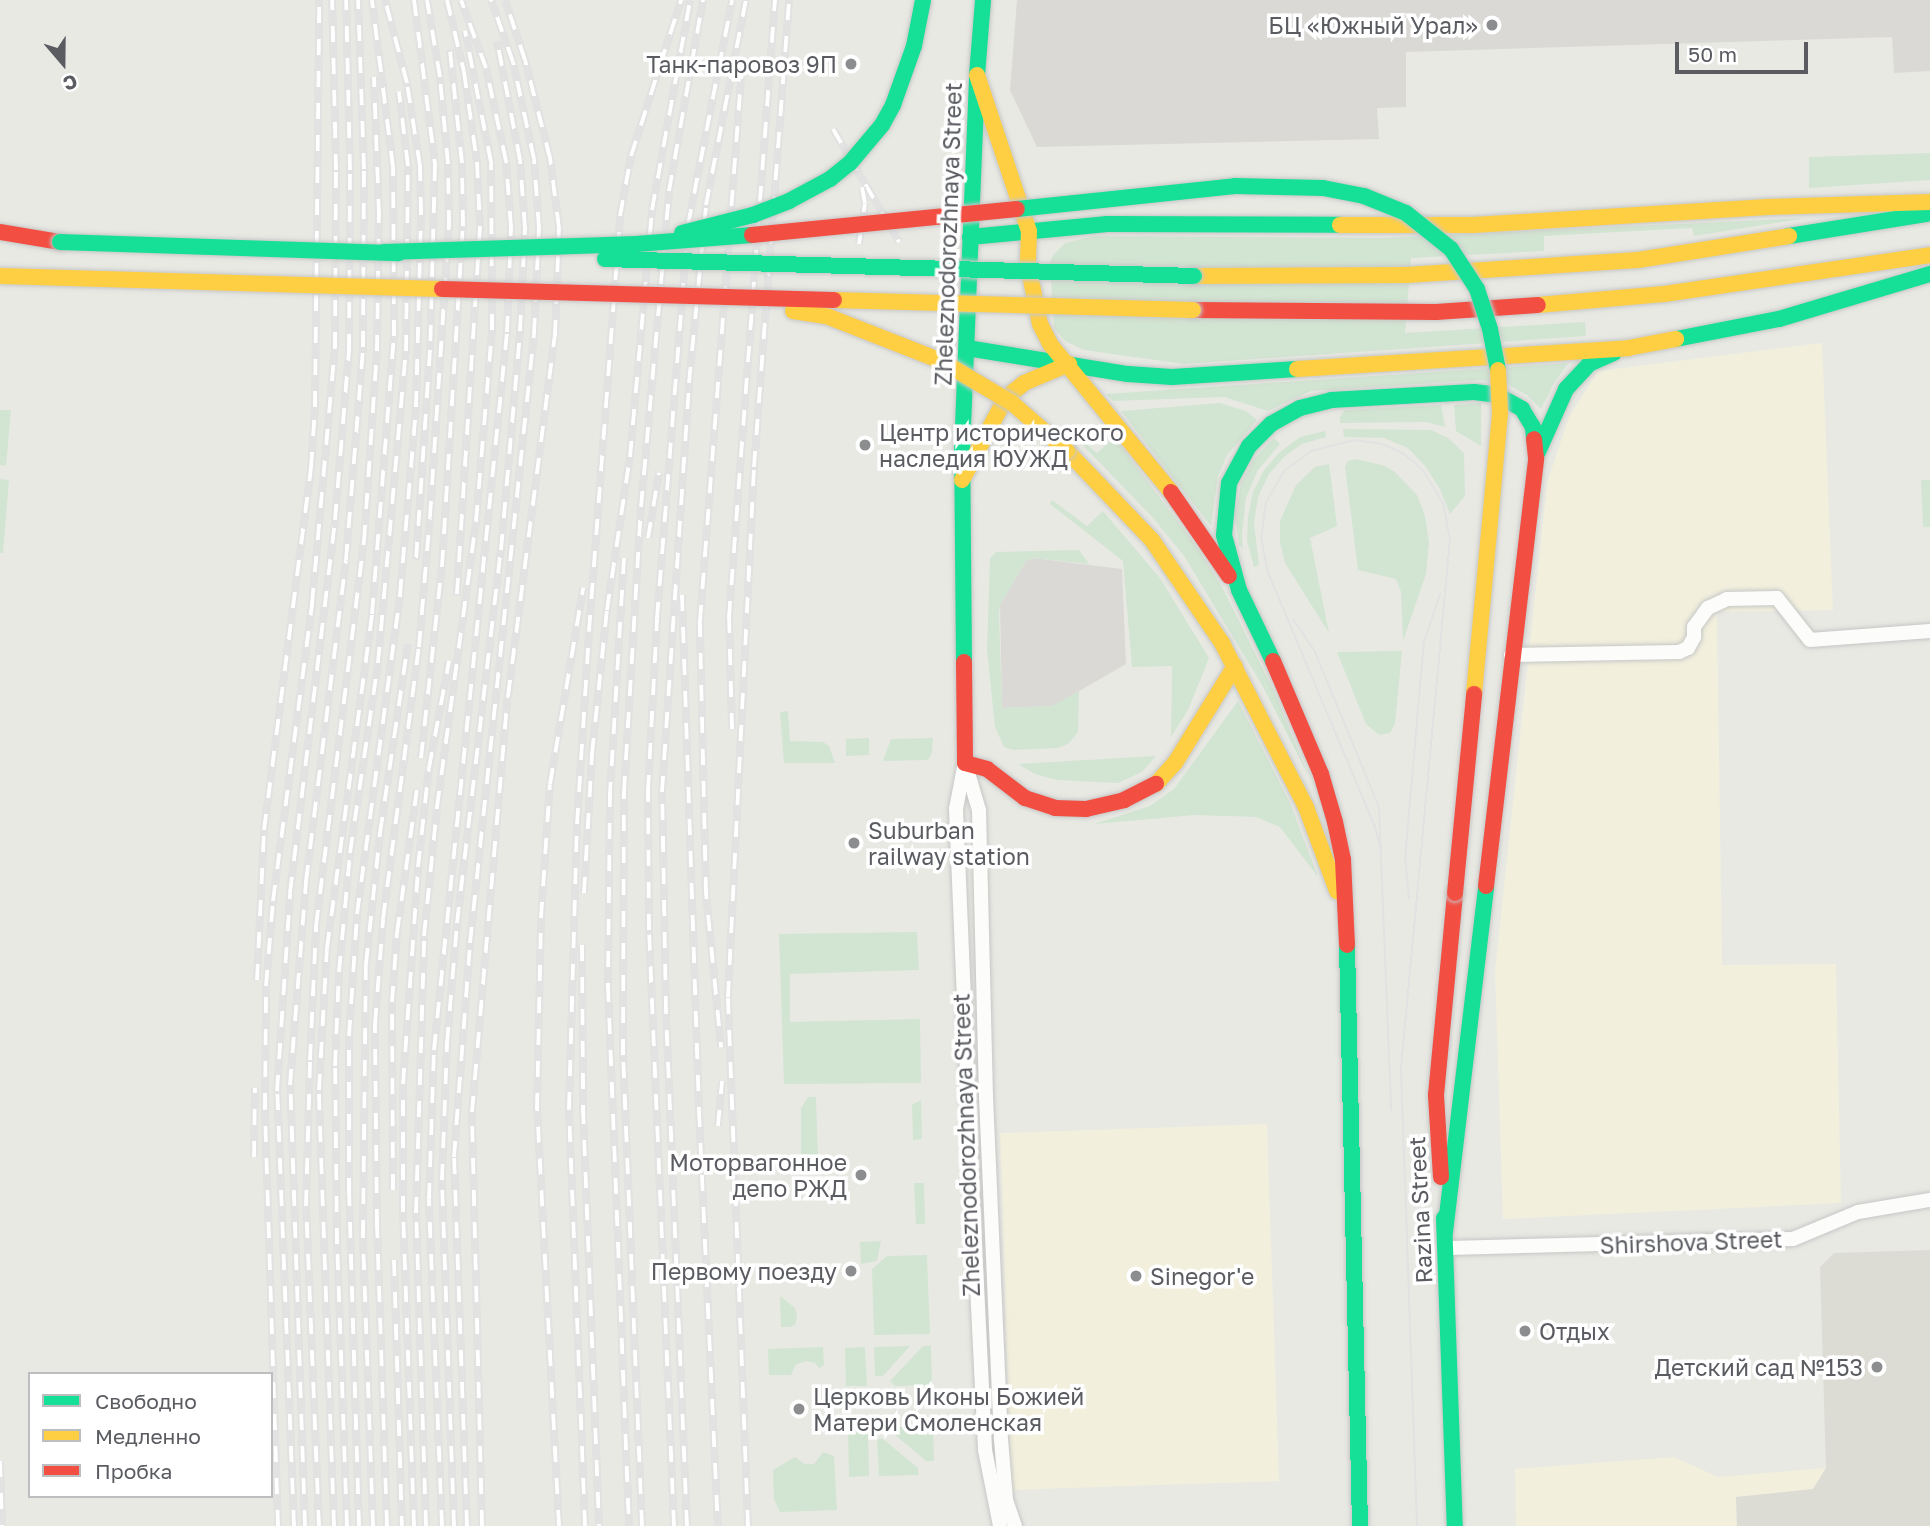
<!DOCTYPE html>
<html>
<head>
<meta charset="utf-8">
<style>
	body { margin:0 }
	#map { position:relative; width:1930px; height:1526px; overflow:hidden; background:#e9e9e4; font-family:"Golos Text",sans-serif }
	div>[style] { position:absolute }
	.commercial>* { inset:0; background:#f2efdd }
	.industrial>* { inset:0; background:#dad9d5 }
	.education>* { inset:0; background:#dcdbd4 }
	.green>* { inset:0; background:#d2e4d2 }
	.roads { filter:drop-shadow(0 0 2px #c6c7c6) drop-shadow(0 0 2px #c6c7c6) }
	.street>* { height:14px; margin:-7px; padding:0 7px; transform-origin:7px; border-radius:7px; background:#fcfcfb }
	.fast>* { height:16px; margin:-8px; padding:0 8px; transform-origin:8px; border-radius:8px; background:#16e098 }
	.slow>* { height:16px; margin:-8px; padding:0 8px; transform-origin:8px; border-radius:8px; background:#ffcf43 }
	.jam>* { height:16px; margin:-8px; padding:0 8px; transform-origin:8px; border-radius:8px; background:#f24e42 }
	.tram>* { height:2px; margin:-1px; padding:0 1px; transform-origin:1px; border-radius:1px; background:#e1e2e1 }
	.rail>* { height:8px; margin-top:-4px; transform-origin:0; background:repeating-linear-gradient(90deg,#fff 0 16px,#e1e2e1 0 32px); box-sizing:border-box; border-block:2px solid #e1e2e1 }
	.bridges { filter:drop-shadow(0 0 2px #c7c7c7) drop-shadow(0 0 2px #c7c7c7) }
	.fast-bridge>* { height:16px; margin:-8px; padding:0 8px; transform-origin:8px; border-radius:8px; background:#16e098 }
	.slow-bridge>* { height:16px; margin:-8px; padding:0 8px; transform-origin:8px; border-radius:8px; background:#ffcf43 }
	.jam-bridge>* { height:16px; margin:-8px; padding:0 8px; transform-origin:8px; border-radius:8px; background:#f24e42 }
	.dots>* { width:19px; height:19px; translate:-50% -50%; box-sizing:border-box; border:4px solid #fff; border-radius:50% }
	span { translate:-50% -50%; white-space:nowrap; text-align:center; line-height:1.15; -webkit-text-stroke:7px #fff; paint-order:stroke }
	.poi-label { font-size:23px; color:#5a5c61 }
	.right { translate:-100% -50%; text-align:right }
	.left { translate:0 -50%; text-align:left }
	.street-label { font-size:23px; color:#5a5c61 }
	.legend { position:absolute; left:28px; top:1372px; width:245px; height:126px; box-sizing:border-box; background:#fff; border:2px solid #bdbec0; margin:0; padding:9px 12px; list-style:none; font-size:21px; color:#5a5c61 }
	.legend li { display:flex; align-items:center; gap:14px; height:35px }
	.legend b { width:35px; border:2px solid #bdbec0 }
	.north { position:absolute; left:28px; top:28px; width:70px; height:70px; -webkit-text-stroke:5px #fff; paint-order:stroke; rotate:160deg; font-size:19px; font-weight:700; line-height:28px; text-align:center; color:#5a5c61 }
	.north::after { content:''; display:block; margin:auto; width:24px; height:32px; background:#5a5c61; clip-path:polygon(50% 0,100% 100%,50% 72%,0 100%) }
	.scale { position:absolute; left:1675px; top:42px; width:133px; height:32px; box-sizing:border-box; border:4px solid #5a5c61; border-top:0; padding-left:9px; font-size:21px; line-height:24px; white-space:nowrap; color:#5a5c61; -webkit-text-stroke:5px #fff; paint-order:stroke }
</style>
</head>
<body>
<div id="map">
	<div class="commercial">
		<i style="clip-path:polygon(1822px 343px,1833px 610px,1717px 612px,1722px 965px,1836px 964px,1841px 1203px,1503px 1219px,1495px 971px,1547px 483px,1569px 417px,1598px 371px)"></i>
		<i style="clip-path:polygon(1267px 1124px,1279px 1481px,1011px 1490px,1000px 1133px)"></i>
		<i style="clip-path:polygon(1674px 1457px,1718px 1477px,1826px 1468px,1813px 1489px,1736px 1497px,1737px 1526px,1516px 1526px,1515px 1469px)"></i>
	</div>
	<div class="industrial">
		<i style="clip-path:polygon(1017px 0,1930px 0,1930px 71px,1894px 73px,1892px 37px,1406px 52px,1406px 107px,1377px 108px,1379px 139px,1037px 147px,1010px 90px)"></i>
		<i style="clip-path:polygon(1033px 558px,1122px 569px,1126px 664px,1053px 706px,1002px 708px,1000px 605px,1026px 561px)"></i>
	</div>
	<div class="education">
		<i style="clip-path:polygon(1930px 1250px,1930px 1526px,1737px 1526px,1736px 1497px,1813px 1489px,1826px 1468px,1820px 1267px,1834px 1253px)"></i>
	</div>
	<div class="green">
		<i style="clip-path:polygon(1930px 153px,1930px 180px,1809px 188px,1809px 157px)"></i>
		<i style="clip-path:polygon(1806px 218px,1694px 236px,1692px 228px,1544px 236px,1544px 251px,1411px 258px,1405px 333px,1585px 322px,1586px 336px,1184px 364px,1084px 350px,1065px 341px,1054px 328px,1050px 262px,1053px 255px,1065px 243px,1095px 236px,1381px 238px)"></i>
		<i style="clip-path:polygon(1568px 363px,1554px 383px,1541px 409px,1527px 395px,1507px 384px,1480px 380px,1311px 391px,1268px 411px,1224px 397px,1113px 401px,1106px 394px)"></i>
		<i style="clip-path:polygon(1220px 403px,1246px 411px,1257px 420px,1227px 455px,1218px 476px,1211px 526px,1121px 411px)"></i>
		<i style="clip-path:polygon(1481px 403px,1481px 446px,1456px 431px,1454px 405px)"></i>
		<i style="clip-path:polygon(1441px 405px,1445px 427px,1426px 422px,1340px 423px,1340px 416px,1345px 410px)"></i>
		<i style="clip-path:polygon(0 410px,11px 410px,6px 466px,0 465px)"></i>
		<i style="clip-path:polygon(1343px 429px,1431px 430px,1448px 438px,1464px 453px,1465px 496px,1450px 514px,1440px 489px,1425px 466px,1408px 448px,1384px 438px,1344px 437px)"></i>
		<i style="clip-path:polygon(1325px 431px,1326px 437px,1302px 444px,1285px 456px,1269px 474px,1258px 497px,1254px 523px,1259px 565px,1254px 567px,1247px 541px,1248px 516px,1253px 492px,1264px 470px,1280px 452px,1300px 437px)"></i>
		<i style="clip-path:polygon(1076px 435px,1097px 453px,1114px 437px,1196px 546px,1222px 587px,1274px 691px,1309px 777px,1262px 685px,1184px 556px,1154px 519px,1074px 436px)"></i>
		<i style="clip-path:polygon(1274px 438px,1280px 444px,1258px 470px,1246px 498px,1242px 534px,1243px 549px,1239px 545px,1235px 515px,1241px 484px,1254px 459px)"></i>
		<i style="clip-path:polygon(1357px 459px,1385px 466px,1395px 472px,1417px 495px,1425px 516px,1429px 542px,1426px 574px,1403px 641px,1401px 592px,1396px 579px,1358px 570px,1345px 467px,1348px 461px)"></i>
		<i style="clip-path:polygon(1329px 464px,1337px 526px,1310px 538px,1329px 633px,1285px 563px,1280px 543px,1280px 521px,1296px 485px,1315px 467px)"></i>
		<i style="clip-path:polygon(0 479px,9px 480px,3px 553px,0 553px)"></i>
		<i style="clip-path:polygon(1921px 480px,1930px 480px,1930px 527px,1923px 527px)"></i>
		<i style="clip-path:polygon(1052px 500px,1087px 526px,1103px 511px,1160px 578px,1209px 658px,1188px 710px,1171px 737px,1172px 666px,1132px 667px,1123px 561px,1050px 504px)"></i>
		<i style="clip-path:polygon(1079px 550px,1089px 564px,1033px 558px,1026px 561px,1000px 605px,999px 613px,1002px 708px,1052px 706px,1079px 691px,1078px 732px,1068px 744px,1058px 748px,1013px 750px,1004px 747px,995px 727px,987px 650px,990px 558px,996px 552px)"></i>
		<i style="clip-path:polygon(1402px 651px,1395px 724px,1390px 733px,1379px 735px,1366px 724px,1337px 652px)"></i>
		<i style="clip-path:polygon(1238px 701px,1290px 803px,1318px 877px,1280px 827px,1256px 817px,1195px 815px,1094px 824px,1150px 806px,1174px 789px)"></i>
		<i style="clip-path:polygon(788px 711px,790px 741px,823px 742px,829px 746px,835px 763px,784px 763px,780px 712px)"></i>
		<i style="clip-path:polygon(869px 738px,869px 755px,846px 756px,846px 739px)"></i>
		<i style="clip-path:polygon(933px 738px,932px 753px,928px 760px,883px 761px,891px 739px)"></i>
		<i style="clip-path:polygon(1156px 756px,1142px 772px,1118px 783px,1057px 780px,1035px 774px,1018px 764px)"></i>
		<i style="clip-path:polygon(917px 932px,919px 970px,790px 974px,790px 1022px,920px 1019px,921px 1083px,784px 1084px,779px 934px)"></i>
		<i style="clip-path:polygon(808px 1097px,816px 1097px,818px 1163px,807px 1163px,801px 1154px,801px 1108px)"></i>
		<i style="clip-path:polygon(921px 1100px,922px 1139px,913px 1140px,912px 1105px)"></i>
		<i style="clip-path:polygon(914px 1183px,924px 1183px,925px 1224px,916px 1224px)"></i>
		<i style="clip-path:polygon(881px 1241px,877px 1261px,861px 1264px,860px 1242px)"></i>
		<i style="clip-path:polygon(927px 1255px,930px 1334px,874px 1335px,872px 1269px,887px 1256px)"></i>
		<i style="clip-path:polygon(780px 1296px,795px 1308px,797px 1317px,795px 1325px,790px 1327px,781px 1327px)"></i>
		<i style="clip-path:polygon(910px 1346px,883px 1376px,875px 1376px,874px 1347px)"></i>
		<i style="clip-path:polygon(923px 1346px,931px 1346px,932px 1385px,895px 1386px,890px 1381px)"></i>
		<i style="clip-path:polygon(823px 1347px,824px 1365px,819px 1368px,815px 1363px,806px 1361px,795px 1365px,791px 1375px,769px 1375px,768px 1349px)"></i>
		<i style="clip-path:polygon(865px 1347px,867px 1386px,846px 1386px,845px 1348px)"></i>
		<i style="clip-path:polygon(897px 1427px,933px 1427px,934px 1461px,926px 1461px,894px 1434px)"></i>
		<i style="clip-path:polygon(868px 1428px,869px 1476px,849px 1477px,848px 1429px)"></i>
		<i style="clip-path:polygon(877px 1439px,883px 1439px,918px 1468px,918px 1475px,879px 1476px)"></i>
		<i style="clip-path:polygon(823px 1452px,834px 1456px,837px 1510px,780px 1512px,774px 1499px,773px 1470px,795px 1457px,805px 1464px,814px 1464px)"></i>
	</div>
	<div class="roads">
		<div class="street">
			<i style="left:1511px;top:655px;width:168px;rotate:-1deg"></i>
			<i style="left:1679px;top:652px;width:10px;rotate:-24deg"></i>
			<i style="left:1688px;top:648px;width:13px;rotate:-61deg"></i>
			<i style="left:1694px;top:637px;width:10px;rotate:-90deg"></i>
			<i style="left:1694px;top:627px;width:24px;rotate:-54deg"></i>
			<i style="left:1708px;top:608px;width:21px;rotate:-25deg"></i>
			<i style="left:1727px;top:599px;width:50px;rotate:-1.1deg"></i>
			<i style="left:1777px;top:598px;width:53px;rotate:51.8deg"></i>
			<i style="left:1810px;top:640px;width:120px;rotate:-4.3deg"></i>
			<i style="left:965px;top:763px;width:49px;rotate:73.4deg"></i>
			<i style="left:979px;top:810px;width:287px;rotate:88.6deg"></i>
			<i style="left:986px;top:1097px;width:342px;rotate:87.5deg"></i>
			<i style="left:1001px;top:1439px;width:61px;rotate:85.3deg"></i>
			<i style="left:1006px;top:1500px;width:28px;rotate:71deg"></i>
			<i style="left:964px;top:767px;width:43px;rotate:100.8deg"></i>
			<i style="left:956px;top:809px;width:313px;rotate:87.6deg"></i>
			<i style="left:969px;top:1122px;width:328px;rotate:87.2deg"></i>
			<i style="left:985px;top:1450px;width:77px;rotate:78.8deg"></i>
			<i style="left:1446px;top:1248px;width:347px;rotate:-1.5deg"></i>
			<i style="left:1793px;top:1239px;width:70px;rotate:-22.6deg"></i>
			<i style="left:1858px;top:1212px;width:73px;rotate:-9.5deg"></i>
		</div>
		<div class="fast">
			<i style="left:1789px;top:236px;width:140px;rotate:-9.1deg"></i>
			<i style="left:970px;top:237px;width:138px;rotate:-5.4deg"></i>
			<i style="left:1107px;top:224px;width:233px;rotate:0.2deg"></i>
			<i style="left:1676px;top:339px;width:105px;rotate:-11deg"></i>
			<i style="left:1779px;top:319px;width:158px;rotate:-16.6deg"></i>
			<i style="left:967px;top:348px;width:163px;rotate:9.2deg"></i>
			<i style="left:1128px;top:374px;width:44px;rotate:3.9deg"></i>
			<i style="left:1172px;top:377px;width:125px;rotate:-3.7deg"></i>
			<i style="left:1538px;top:452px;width:69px;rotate:-66deg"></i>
			<i style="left:1566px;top:389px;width:34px;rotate:-47deg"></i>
			<i style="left:1589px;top:364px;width:27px;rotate:-24deg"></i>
			<i style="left:1273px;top:661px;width:79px;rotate:-115.6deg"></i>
			<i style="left:1239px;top:590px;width:57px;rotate:-105.3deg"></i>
			<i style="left:1224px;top:535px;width:52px;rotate:-84.5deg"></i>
			<i style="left:1229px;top:483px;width:42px;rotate:-61.6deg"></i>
			<i style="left:1249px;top:446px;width:31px;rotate:-45deg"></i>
			<i style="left:1271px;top:424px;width:33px;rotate:-29deg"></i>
			<i style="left:1300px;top:408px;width:32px;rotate:-14deg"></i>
			<i style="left:1331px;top:400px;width:143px;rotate:-3.2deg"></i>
			<i style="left:1474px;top:392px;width:23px;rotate:7deg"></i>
			<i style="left:1497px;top:395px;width:29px;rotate:29deg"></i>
			<i style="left:1522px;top:409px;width:21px;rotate:59deg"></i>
			<i style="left:1533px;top:427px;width:12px;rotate:85deg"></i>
			<i style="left:964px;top:662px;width:210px;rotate:-90.5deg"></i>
			<i style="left:962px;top:452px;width:377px;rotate:-87.7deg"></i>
			<i style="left:977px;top:75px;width:75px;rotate:-85.4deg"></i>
			<i style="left:1347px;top:945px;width:581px;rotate:88.72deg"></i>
			<i style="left:1444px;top:1218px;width:308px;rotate:88deg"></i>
			<i style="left:1445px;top:1232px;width:348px;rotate:-83.2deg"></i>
		</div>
		<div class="slow">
			<i style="left:977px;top:75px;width:164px;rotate:71.6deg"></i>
			<i style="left:1029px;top:231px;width:34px;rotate:92deg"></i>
			<i style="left:1028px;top:265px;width:60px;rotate:78.5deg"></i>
			<i style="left:1040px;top:324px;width:22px;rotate:63deg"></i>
			<i style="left:1050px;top:344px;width:191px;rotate:50.7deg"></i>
			<i style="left:1340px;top:225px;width:133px"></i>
			<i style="left:1473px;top:225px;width:295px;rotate:-3.5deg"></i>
			<i style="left:1767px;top:207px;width:163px;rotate:-1.8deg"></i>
			<i style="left:1194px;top:276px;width:213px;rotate:-0.3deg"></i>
			<i style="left:1407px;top:275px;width:231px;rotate:-3.7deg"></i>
			<i style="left:1638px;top:260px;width:153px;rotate:-9deg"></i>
			<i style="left:1538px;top:305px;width:126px;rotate:-5deg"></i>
			<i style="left:1664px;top:294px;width:269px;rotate:-8.3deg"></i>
			<i style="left:1297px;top:369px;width:332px;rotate:-3.6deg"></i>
			<i style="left:1628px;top:348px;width:49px;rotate:-10.6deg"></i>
			<i style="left:1067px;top:451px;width:123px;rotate:46.3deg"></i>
			<i style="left:1152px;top:540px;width:125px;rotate:55.8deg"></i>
			<i style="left:1222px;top:643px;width:184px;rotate:62.9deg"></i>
			<i style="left:1306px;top:807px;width:90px;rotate:69.7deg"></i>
			<i style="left:962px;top:480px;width:87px;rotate:-62deg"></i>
			<i style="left:1003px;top:403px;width:15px;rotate:-48deg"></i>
			<i style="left:1013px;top:392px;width:14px;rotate:-39deg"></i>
			<i style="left:1024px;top:383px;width:49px;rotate:-22.9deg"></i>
			<i style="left:1156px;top:784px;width:28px;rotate:-48deg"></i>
			<i style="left:1175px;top:763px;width:114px;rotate:-58.3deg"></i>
		</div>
		<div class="jam">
			<i style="left:0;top:232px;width:61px;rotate:9.5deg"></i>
			<i style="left:1193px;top:310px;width:243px;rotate:0.5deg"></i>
			<i style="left:1436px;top:312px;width:102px;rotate:-3.9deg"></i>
			<i style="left:1171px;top:492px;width:102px;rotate:55.4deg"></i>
			<i style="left:1273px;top:661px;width:123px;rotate:67deg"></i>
			<i style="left:1321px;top:774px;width:50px;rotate:73.7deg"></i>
			<i style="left:1335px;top:822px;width:39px;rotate:78deg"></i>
			<i style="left:1343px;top:860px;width:85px;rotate:87.3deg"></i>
			<i style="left:964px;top:662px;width:101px;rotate:89.4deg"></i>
			<i style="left:965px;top:763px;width:23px;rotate:15deg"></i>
			<i style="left:987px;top:769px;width:48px;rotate:37.3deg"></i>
			<i style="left:1025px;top:798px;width:32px;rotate:18deg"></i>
			<i style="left:1055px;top:808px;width:31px;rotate:2deg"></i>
			<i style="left:1086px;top:809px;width:39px;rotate:-13deg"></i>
			<i style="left:1124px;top:800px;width:36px;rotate:-27deg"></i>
			<i style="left:1486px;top:886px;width:431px;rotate:-83.3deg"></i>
			<i style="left:1536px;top:458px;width:19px;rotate:-96deg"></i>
			<i style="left:1441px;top:1177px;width:82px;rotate:-93.5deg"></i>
			<i style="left:1436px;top:1095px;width:203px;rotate:-84.6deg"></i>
		</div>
	</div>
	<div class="tram">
		<i style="left:1293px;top:619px;width:40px;rotate:56deg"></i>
		<i style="left:1315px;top:652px;width:168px;rotate:67.6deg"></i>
		<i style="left:1379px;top:807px;width:303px;rotate:87.7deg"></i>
		<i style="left:1381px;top:852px;width:26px;rotate:-103deg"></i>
		<i style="left:1375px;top:827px;width:276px;rotate:-112.8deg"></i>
		<i style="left:1268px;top:573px;width:36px;rotate:-101deg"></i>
		<i style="left:1261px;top:538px;width:36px;rotate:-82deg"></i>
		<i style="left:1266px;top:502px;width:37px;rotate:-59deg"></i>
		<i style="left:1285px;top:470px;width:32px;rotate:-36deg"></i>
		<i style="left:1311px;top:451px;width:44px;rotate:-14.3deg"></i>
		<i style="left:1354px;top:440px;width:29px;rotate:8deg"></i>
		<i style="left:1383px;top:444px;width:23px;rotate:25deg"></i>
		<i style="left:1404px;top:454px;width:23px;rotate:40deg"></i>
		<i style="left:1422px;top:469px;width:40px;rotate:58deg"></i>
		<i style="left:1443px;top:503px;width:37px;rotate:79deg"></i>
		<i style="left:1450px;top:539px;width:531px;rotate:95.29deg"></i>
		<i style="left:1401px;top:1068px;width:458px;rotate:88deg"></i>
		<i style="left:1409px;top:898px;width:40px;rotate:-95.7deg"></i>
		<i style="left:1405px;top:858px;width:217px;rotate:-85deg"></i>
		<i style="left:1424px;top:642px;width:51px;rotate:-71.6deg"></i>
	</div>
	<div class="rail">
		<i style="left:414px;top:0;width:166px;rotate:82.7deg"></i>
		<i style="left:435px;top:165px;width:185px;rotate:91.5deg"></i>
		<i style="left:430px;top:350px;width:210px;rotate:93.8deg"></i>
		<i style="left:447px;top:0;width:74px;rotate:76.7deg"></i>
		<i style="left:464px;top:72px;width:91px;rotate:81.8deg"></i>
		<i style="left:477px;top:162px;width:65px;rotate:87.4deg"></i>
		<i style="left:480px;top:227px;width:369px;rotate:93.6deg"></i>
		<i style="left:833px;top:129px;width:131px;rotate:59.7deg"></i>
		<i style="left:859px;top:244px;width:41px;rotate:-81.7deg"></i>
		<i style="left:865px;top:203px;width:16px;rotate:-101deg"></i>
		<i style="left:648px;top:538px;width:66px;rotate:-80.4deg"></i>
		<i style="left:624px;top:558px;width:233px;rotate:93.4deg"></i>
		<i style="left:610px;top:791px;width:195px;rotate:90.6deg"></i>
		<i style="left:608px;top:986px;width:540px;rotate:87.77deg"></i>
		<i style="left:682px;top:595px;width:516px;rotate:88.11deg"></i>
		<i style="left:699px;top:1111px;width:415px;rotate:87.4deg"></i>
		<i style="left:732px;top:729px;width:112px;rotate:-91.5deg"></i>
		<i style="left:729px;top:617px;width:619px;rotate:-85.74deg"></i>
		<i style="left:421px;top:758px;width:193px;rotate:-83.8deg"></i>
		<i style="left:442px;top:566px;width:341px;rotate:-86.5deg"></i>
		<i style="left:463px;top:226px;width:63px;rotate:-90.9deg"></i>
		<i style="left:462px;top:163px;width:114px;rotate:-96.1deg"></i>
		<i style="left:705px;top:883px;width:165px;rotate:84.4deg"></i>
		<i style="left:584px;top:893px;width:139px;rotate:-86.7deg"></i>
		<i style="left:592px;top:754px;width:145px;rotate:-84.1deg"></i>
		<i style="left:607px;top:610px;width:155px;rotate:-81.5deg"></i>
		<i style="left:630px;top:457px;width:248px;rotate:-84.9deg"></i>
		<i style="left:652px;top:210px;width:213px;rotate:-79.7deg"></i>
		<i style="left:706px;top:893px;width:272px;rotate:-91.3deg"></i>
		<i style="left:700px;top:621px;width:557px;rotate:-85.67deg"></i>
		<i style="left:582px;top:945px;width:163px;rotate:89.6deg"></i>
		<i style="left:583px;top:1108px;width:418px;rotate:87.8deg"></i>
		<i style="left:257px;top:980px;width:150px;rotate:-87.3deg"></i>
		<i style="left:264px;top:830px;width:365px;rotate:-82.6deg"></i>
		<i style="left:311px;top:468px;width:61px;rotate:-86.2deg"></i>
		<i style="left:315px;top:407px;width:407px;rotate:-89.4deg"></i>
		<i style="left:718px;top:1126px;width:45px;rotate:-84.9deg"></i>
		<i style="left:254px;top:1157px;width:69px;rotate:-89.2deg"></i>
		<i style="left:393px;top:1190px;width:188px;rotate:-90.3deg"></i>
		<i style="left:392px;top:1002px;width:69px;rotate:-85.9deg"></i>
		<i style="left:397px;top:933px;width:145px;rotate:-82.1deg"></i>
		<i style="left:394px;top:1260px;width:266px;rotate:88.3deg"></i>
		<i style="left:0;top:1461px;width:65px;rotate:88.2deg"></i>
		<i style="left:278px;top:1526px;width:417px;rotate:-91.8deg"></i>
		<i style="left:265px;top:1109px;width:123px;rotate:-89.5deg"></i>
		<i style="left:266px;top:986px;width:85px;rotate:-85.3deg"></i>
		<i style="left:273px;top:901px;width:300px;rotate:-82.5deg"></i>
		<i style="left:312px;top:604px;width:257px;rotate:-84.9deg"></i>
		<i style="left:335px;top:348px;width:178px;rotate:-89.7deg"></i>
		<i style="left:336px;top:170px;width:170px;rotate:-91.3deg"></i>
		<i style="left:294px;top:1526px;width:435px;rotate:-92.2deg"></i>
		<i style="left:277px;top:1091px;width:198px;rotate:-86.2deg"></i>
		<i style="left:290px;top:893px;width:376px;rotate:-83.1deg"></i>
		<i style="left:335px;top:520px;width:171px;rotate:-85.3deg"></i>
		<i style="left:349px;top:350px;width:180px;rotate:-89.7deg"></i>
		<i style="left:350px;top:170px;width:170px;rotate:-91.3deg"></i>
		<i style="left:305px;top:1526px;width:441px;rotate:-91.9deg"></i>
		<i style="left:290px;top:1085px;width:205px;rotate:-85.5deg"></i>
		<i style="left:306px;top:881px;width:323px;rotate:-82.9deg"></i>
		<i style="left:346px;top:560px;width:214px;rotate:-85.4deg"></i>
		<i style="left:363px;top:347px;width:178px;rotate:-89.7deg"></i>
		<i style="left:364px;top:169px;width:169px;rotate:-92deg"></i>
		<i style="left:319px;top:1526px;width:320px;rotate:-92.3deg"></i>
		<i style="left:306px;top:1206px;width:146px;rotate:-88.4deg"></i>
		<i style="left:310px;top:1060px;width:134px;rotate:-87.4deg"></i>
		<i style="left:316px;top:926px;width:388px;rotate:-82.9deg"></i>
		<i style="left:364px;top:541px;width:190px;rotate:-86.1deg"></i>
		<i style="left:377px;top:351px;width:136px;rotate:-89.2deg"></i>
		<i style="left:379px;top:215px;width:138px;rotate:-92.1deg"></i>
		<i style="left:334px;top:1526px;width:436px;rotate:-92deg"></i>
		<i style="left:319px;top:1090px;width:142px;rotate:-86.8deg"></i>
		<i style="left:327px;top:948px;width:337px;rotate:-82.3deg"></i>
		<i style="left:372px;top:614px;width:279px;rotate:-85.5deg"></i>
		<i style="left:394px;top:336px;width:169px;rotate:-90.3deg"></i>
		<i style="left:393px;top:167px;width:168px;rotate:-97.2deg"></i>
		<i style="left:347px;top:1526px;width:282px;rotate:-92deg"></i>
		<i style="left:337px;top:1244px;width:178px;rotate:-90.6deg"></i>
		<i style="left:335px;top:1066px;width:94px;rotate:-87.6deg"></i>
		<i style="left:339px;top:972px;width:120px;rotate:-84.7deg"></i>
		<i style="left:350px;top:853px;width:192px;rotate:-81.6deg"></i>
		<i style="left:378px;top:663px;width:313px;rotate:-84.9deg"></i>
		<i style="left:406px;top:351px;width:185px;rotate:-89.4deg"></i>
		<i style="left:408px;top:166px;width:75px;rotate:-96.9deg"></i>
		<i style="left:359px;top:1526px;width:332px;rotate:-91.7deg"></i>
		<i style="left:349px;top:1194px;width:158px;rotate:-90deg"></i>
		<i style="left:349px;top:1036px;width:122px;rotate:-86.2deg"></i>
		<i style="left:357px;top:914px;width:322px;rotate:-82.3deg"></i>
		<i style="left:400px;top:595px;width:189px;rotate:-85.1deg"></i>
		<i style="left:416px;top:407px;width:194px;rotate:-88.5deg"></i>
		<i style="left:421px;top:213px;width:47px;rotate:-91.2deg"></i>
		<i style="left:420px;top:166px;width:84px;rotate:-98.9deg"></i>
		<i style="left:407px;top:83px;width:86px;rotate:-104.8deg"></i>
		<i style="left:373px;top:1526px;width:290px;rotate:-92deg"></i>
		<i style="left:363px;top:1236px;width:272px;rotate:-89.4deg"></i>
		<i style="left:366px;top:964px;width:132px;rotate:-83.9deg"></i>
		<i style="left:380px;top:833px;width:191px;rotate:-81.6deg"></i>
		<i style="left:387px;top:1526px;width:301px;rotate:-91.9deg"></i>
		<i style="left:377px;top:1225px;width:201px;rotate:-90.6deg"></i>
		<i style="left:375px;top:1024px;width:105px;rotate:-85.6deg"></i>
		<i style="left:383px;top:919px;width:274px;rotate:-82.5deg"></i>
		<i style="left:419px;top:647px;width:130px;rotate:-85.2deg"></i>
		<i style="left:430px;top:517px;width:292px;rotate:-86.3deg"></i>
		<i style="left:449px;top:226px;width:62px;rotate:-90.9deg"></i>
		<i style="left:448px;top:164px;width:87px;rotate:-95.3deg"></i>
		<i style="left:440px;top:77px;width:78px;rotate:-99.6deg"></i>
		<i style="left:414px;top:1526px;width:314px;rotate:-92deg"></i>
		<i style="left:403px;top:1212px;width:128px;rotate:-90deg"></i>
		<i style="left:403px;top:1084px;width:218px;rotate:-86deg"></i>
		<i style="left:418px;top:867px;width:100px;rotate:-83.7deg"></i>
		<i style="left:429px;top:768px;width:109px;rotate:-79.4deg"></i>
		<i style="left:426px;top:1526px;width:313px;rotate:-91.8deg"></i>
		<i style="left:416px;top:1213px;width:277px;rotate:-88.3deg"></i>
		<i style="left:424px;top:936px;width:130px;rotate:-84.2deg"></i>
		<i style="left:437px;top:807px;width:289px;rotate:-82.2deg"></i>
		<i style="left:476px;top:521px;width:192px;rotate:-85.2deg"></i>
		<i style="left:492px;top:330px;width:168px;rotate:-90.3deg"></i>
		<i style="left:491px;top:162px;width:134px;rotate:-101.2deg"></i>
		<i style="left:442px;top:1526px;width:327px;rotate:-92.3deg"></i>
		<i style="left:429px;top:1199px;width:149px;rotate:-88.1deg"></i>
		<i style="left:434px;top:1050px;width:722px;rotate:-84.19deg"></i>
		<i style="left:507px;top:332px;width:105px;rotate:-87.8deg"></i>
		<i style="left:511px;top:227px;width:66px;rotate:-94.3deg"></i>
		<i style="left:506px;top:161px;width:95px;rotate:-102.1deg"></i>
		<i style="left:486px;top:68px;width:72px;rotate:-110.2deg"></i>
		<i style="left:454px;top:1526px;width:346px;rotate:-92deg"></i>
		<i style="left:442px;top:1180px;width:137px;rotate:-87.9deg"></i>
		<i style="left:447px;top:1043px;width:120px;rotate:-85.2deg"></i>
		<i style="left:457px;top:923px;width:376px;rotate:-83.3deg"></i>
		<i style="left:501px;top:550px;width:220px;rotate:-85deg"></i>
		<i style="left:520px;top:331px;width:103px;rotate:-87.2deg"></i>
		<i style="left:525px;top:228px;width:68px;rotate:-94.2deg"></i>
		<i style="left:520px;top:160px;width:121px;rotate:-100.9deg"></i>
		<i style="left:467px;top:1526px;width:369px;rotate:-92deg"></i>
		<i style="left:454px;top:1157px;width:215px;rotate:-85.7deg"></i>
		<i style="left:470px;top:943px;width:612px;rotate:-84deg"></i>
		<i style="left:534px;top:334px;width:106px;rotate:-87.3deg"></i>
		<i style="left:539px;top:228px;width:69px;rotate:-94.1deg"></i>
		<i style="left:534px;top:159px;width:99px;rotate:-102.2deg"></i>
		<i style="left:513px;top:62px;width:66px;rotate:-109.5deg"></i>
		<i style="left:482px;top:1526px;width:414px;rotate:-91.4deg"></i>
		<i style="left:472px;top:1112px;width:418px;rotate:-85.1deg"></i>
		<i style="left:508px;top:696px;width:363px;rotate:-82.6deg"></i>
		<i style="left:555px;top:336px;width:108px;rotate:-87.9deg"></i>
		<i style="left:559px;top:228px;width:71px;rotate:-97.3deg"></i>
		<i style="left:550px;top:158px;width:101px;rotate:-104.3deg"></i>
		<i style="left:525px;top:60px;width:63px;rotate:-108.4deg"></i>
		<i style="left:559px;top:1526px;width:418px;rotate:-93deg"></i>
		<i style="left:537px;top:1109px;width:191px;rotate:-88.8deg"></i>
		<i style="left:541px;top:918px;width:134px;rotate:-86.2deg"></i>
		<i style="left:550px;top:784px;width:199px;rotate:-80.4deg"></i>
		<i style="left:585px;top:1526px;width:418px;rotate:-92.2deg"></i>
		<i style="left:569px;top:1108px;width:284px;rotate:-88.4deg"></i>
		<i style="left:577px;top:824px;width:193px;rotate:-86.4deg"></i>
		<i style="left:589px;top:631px;width:416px;rotate:-85.7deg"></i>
		<i style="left:620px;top:216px;width:61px;rotate:-79.6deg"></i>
		<i style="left:631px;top:156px;width:164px;rotate:-72.2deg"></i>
		<i style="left:642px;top:1526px;width:471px;rotate:-92.3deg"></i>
		<i style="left:623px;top:1055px;width:263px;rotate:-89.8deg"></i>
		<i style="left:624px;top:792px;width:286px;rotate:-86.6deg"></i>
		<i style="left:641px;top:507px;width:317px;rotate:-84.9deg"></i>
		<i style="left:669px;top:191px;width:194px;rotate:-79.9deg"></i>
		<i style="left:674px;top:1526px;width:597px;rotate:-92.4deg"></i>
		<i style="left:649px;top:930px;width:139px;rotate:-90.4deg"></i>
		<i style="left:648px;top:791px;width:173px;rotate:-87deg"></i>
		<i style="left:657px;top:618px;width:394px;rotate:-85.5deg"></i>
		<i style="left:688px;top:225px;width:229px;rotate:-78.9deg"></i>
		<i style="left:687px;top:1526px;width:514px;rotate:-92.34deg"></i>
		<i style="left:666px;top:1012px;width:220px;rotate:-91deg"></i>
		<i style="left:662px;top:792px;width:410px;rotate:-86.2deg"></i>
		<i style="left:689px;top:383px;width:179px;rotate:-84.5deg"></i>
		<i style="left:706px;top:205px;width:209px;rotate:-79deg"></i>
		<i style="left:748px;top:1526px;width:529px;rotate:-92.17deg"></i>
		<i style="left:728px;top:997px;width:531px;rotate:-87.19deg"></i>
		<i style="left:754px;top:467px;width:468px;rotate:-85.7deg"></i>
	</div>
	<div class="bridges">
		<div class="fast-bridge">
			<i style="left:1017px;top:209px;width:219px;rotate:-6deg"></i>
			<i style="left:1235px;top:186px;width:88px;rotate:1.3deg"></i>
			<i style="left:1323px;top:188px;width:42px;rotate:11deg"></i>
			<i style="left:1364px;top:196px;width:45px;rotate:22deg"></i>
			<i style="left:1406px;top:213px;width:58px;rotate:38.7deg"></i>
			<i style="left:1451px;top:249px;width:48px;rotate:57deg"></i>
			<i style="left:1477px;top:289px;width:42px;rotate:72deg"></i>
			<i style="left:1490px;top:329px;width:42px;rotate:79deg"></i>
			<i style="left:682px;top:233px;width:73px;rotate:-14.2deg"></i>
			<i style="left:753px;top:215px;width:39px;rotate:-21deg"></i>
			<i style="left:789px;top:201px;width:47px;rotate:-28.2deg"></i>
			<i style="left:830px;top:179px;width:26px;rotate:-39deg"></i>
			<i style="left:850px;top:163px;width:50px;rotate:-49.9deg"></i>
			<i style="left:882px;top:125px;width:23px;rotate:-61deg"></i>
			<i style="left:893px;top:105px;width:63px;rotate:-70.4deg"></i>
			<i style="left:914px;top:46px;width:47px;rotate:-78.9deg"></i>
			<i style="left:60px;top:242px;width:339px;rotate:1.9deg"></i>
			<i style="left:384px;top:252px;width:252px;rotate:-1.8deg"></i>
			<i style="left:636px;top:244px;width:116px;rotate:-4.4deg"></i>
			<i style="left:605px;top:259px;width:589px;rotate:1.65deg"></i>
		</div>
		<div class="slow-bridge">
			<i style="left:0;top:276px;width:442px;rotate:1.7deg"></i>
			<i style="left:834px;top:300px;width:359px;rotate:1.6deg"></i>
			<i style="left:793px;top:311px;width:36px;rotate:9deg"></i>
			<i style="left:829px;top:317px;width:120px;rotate:21.4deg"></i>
			<i style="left:941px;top:361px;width:82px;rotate:30.6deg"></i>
			<i style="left:1012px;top:403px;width:73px;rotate:41.1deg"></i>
			<i style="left:1474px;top:694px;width:281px;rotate:-84.7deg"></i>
			<i style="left:1500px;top:414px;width:44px;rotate:-92.6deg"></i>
		</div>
		<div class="jam-bridge">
			<i style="left:752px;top:235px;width:266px;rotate:-5.6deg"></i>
			<i style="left:442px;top:289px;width:392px;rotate:1.6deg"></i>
			<i style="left:1455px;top:893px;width:200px;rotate:-84.5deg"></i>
		</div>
	</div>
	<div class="dots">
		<i style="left:1492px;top:25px;background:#8c8d8f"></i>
		<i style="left:851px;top:64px;background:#8c8d8f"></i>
		<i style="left:865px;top:445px;background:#8c8d8f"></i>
		<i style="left:854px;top:843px;background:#8c8d8f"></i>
		<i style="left:861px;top:1175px;background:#8c8d8f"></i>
		<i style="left:851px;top:1271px;background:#8c8d8f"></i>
		<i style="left:1136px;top:1276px;background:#8c8d8f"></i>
		<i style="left:1525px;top:1331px;background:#8c8d8f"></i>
		<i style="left:1877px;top:1367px;background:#8c8d8f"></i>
		<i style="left:799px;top:1409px;background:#8c8d8f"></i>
	</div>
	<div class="poi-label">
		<span class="right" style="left:1478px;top:25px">БЦ «Южный Урал»</span>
		<span class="right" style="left:837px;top:64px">Танк-паровоз 9П</span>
		<span class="left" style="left:879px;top:445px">Центр исторического<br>наследия ЮУЖД</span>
		<span class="left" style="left:868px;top:843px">Suburban<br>railway station</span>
		<span class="right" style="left:847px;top:1175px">Моторвагонное<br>депо РЖД</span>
		<span class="right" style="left:837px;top:1271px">Первому поезду</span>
		<span class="left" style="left:1150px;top:1276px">Sinegor'e</span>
		<span class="left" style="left:1539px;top:1331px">Отдых</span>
		<span class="right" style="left:1863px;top:1367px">Детский сад №153</span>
		<span class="left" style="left:813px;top:1409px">Церковь Иконы Божией<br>Матери Смоленская</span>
	</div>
	<div class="street-label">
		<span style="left:948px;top:234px;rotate:-88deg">Zheleznodorozhnaya Street</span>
		<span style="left:966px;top:1145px;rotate:-92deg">Zheleznodorozhnaya Street</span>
		<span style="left:1420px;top:1210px;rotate:-93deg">Razina Street</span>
		<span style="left:1691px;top:1242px;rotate:-2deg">Shirshova Street</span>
	</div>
	<ul class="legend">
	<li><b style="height:9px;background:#16e098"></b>Свободно</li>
	<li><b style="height:9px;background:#ffcf43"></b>Медленно</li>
	<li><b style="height:9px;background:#f24e42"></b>Пробка</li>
	</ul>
	<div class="north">С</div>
	<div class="scale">50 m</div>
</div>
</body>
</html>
